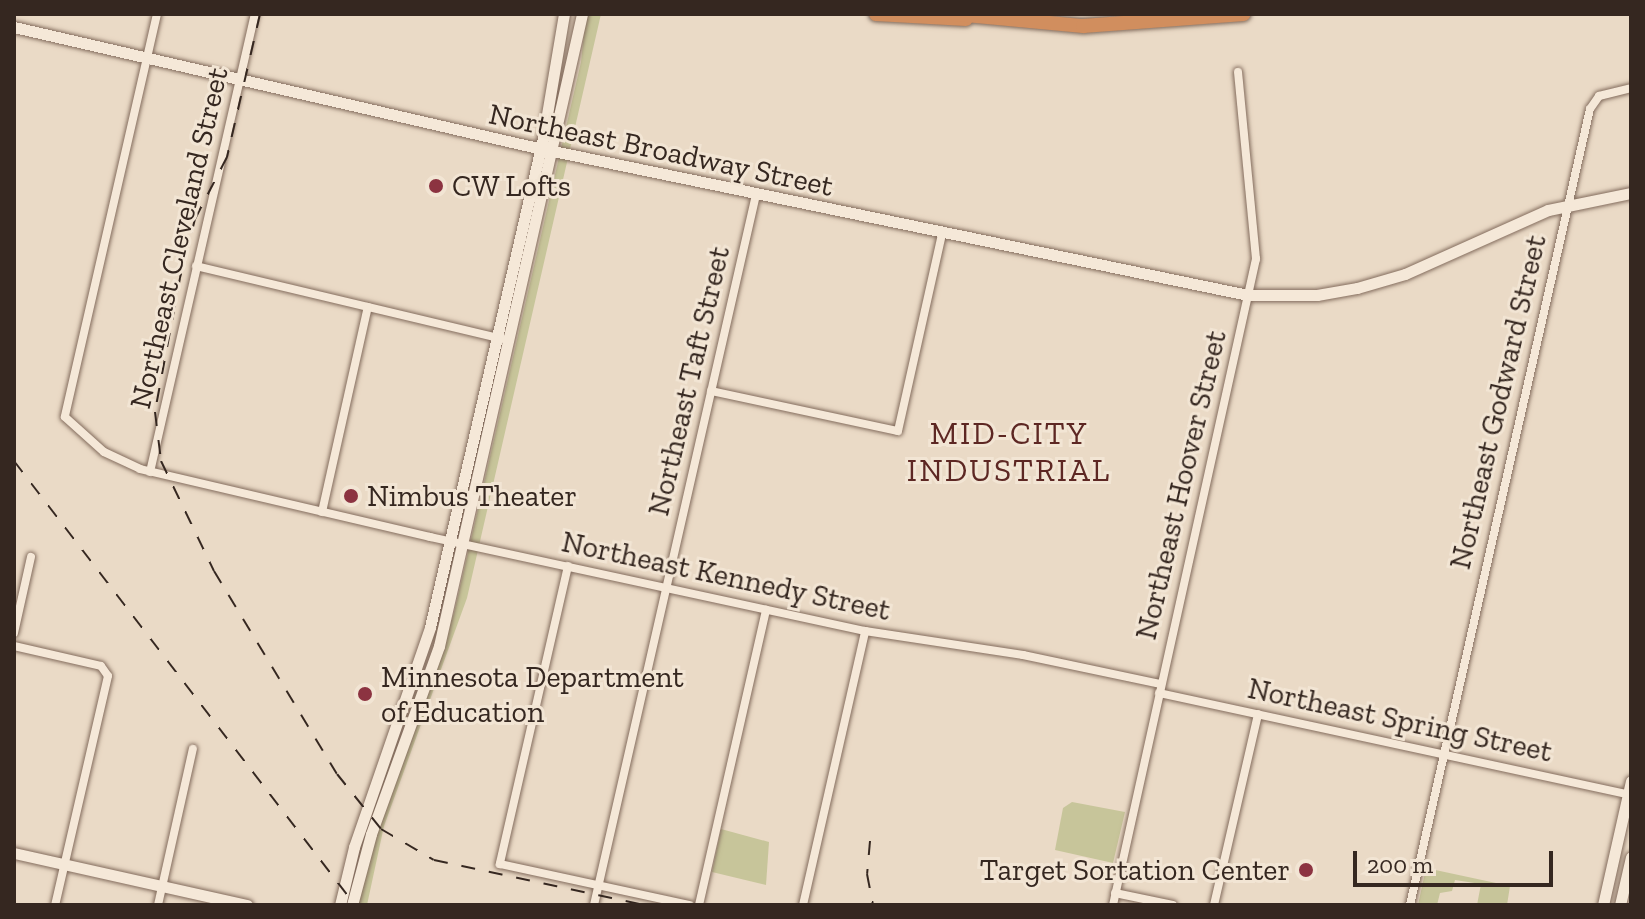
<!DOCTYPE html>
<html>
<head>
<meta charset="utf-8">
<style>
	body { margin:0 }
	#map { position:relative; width:1645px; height:919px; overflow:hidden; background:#eadac6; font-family:"Zilla Slab",serif }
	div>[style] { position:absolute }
	.green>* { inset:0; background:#c7c59a }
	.roads { filter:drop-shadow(0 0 2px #836c5d) drop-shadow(0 0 2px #836c5d) }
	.street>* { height:8px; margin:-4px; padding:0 4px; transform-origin:4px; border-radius:4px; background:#f5e8d8 }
	.secondary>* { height:11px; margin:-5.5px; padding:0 5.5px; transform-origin:5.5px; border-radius:5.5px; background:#f5e8d8 }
	.highway>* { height:14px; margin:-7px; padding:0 7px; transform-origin:7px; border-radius:7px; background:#d18e5e }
	.rail>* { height:2px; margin-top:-1px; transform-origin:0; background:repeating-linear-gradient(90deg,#352720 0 14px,transparent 0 28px) }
	.dots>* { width:22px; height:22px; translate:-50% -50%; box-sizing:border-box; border:4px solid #f2e5d4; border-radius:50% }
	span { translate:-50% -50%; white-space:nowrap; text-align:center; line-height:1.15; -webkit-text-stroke:6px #f2e5d4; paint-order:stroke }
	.street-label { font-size:30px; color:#352720 }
	.poi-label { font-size:30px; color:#352720 }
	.left { translate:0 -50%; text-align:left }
	.right { translate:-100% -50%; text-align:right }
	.neighbourhood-label { font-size:32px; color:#5d2723; letter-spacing:2px }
	.frame { position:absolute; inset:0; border:16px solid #352720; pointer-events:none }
	.scale { position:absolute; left:1353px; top:851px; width:200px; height:36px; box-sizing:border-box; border:4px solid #352720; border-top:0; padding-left:10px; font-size:24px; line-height:28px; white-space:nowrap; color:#352720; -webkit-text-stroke:6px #f2e5d4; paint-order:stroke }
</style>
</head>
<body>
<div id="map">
	<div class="green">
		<i style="clip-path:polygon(586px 14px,601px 14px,467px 598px,384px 826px,367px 905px,357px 905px,373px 842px,454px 613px,581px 62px)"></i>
		<i style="clip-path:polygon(1072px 802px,1125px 812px,1113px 863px,1055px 850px,1063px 808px)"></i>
		<i style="clip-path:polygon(721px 829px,769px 842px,766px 885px,712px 872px)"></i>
		<i style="clip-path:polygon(1426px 868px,1510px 886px,1507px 905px,1477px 905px,1481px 884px,1455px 880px,1452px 891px,1440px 893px,1437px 905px,1418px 905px)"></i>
	</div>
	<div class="roads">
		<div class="street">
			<i style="left:157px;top:14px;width:413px;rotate:102.9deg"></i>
			<i style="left:65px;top:417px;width:52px;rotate:41.9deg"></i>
			<i style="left:104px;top:452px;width:40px;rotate:25deg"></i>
			<i style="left:140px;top:469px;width:298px;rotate:13.2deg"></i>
			<i style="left:430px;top:537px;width:445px;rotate:12.2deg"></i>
			<i style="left:865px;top:631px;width:160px;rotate:8.6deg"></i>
			<i style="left:1023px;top:655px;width:141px;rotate:11.9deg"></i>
			<i style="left:196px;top:266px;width:315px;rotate:13.4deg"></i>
			<i style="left:711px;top:391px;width:191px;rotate:12.1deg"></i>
			<i style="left:898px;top:431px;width:202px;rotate:-77.4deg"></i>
			<i style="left:150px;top:472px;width:470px;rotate:-77.1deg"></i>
			<i style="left:322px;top:512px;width:210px;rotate:-77.4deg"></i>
			<i style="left:568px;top:566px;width:306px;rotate:102.9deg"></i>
			<i style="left:500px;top:864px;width:194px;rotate:12.2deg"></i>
			<i style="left:14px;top:633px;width:78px;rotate:-77.4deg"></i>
			<i style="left:14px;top:646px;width:89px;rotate:12.9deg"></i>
			<i style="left:101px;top:666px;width:12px;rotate:55deg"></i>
			<i style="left:108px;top:676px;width:235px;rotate:103deg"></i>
			<i style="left:1159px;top:693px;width:483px;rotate:12.2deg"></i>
			<i style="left:1115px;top:893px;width:59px;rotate:11.7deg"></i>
			<i style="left:158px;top:905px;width:160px;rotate:-77.4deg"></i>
			<i style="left:594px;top:905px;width:728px;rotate:-77.15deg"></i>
			<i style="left:699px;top:905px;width:303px;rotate:-77.2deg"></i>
			<i style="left:803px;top:905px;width:281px;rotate:-77.2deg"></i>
			<i style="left:1113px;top:905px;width:662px;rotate:-77.52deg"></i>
			<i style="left:1256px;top:259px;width:188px;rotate:-95.5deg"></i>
			<i style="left:1214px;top:905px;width:196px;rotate:-77deg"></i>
			<i style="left:1410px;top:905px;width:816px;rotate:-77.26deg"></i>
			<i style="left:1590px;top:109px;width:16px;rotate:-55deg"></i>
			<i style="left:1599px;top:96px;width:33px;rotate:-14deg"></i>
		</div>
		<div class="secondary">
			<i style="left:14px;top:27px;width:529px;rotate:13.01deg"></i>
			<i style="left:529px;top:146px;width:734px;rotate:11.71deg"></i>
			<i style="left:1248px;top:295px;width:69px"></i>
			<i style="left:1317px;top:295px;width:41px;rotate:-9.9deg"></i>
			<i style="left:1357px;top:288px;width:50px;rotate:-16.3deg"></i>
			<i style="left:1405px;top:274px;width:157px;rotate:-24.1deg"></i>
			<i style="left:1548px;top:210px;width:85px;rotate:-11.6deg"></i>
			<i style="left:14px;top:853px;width:239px;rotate:12.6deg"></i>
			<i style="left:340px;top:905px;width:60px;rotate:-76.4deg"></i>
			<i style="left:354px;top:847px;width:233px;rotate:-70.9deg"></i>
			<i style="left:430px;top:627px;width:502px;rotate:-76.99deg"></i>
			<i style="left:543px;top:138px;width:126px;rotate:-80.4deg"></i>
			<i style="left:352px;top:905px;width:73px;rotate:-75deg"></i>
			<i style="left:371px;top:834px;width:200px;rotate:-70.1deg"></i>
			<i style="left:439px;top:646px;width:648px;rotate:-77.25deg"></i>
			<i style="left:1603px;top:905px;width:127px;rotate:-77.3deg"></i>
			<i style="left:1620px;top:905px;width:49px;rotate:-77.1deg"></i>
		</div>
		<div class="highway">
			<i style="left:876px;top:14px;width:90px;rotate:3.2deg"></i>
			<i style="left:955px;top:14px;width:129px;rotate:5.4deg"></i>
			<i style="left:1083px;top:26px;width:161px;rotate:-4.3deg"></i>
		</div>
	</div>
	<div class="rail">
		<i style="left:260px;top:14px;width:147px;rotate:103deg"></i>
		<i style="left:227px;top:157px;width:70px;rotate:117.3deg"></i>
		<i style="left:195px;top:219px;width:61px;rotate:104.3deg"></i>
		<i style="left:180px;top:278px;width:136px;rotate:100.6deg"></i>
		<i style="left:155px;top:412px;width:49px;rotate:83deg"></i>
		<i style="left:161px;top:461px;width:122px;rotate:64.3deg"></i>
		<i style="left:214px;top:571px;width:237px;rotate:58.8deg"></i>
		<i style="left:337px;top:774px;width:70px;rotate:51.3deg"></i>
		<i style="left:381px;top:829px;width:61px;rotate:30.3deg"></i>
		<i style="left:434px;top:860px;width:215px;rotate:12.1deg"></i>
		<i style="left:14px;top:461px;width:560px;rotate:52.48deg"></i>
		<i style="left:870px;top:841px;width:33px;rotate:95deg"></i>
		<i style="left:867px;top:874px;width:32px;rotate:79deg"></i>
	</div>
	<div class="dots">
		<i style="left:436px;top:186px;background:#8c3341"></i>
		<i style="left:351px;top:496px;background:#8c3341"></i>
		<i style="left:365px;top:694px;background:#8c3341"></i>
		<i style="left:1306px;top:870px;background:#8c3341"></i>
	</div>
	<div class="street-label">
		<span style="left:661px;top:150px;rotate:12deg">Northeast Broadway Street</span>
		<span style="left:179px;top:238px;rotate:-77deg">Northeast Cleveland Street</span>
		<span style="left:689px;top:381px;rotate:-77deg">Northeast Taft Street</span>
		<span style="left:1498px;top:402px;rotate:-77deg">Northeast Godward Street</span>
		<span style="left:1181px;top:485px;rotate:-77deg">Northeast Hoover Street</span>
		<span style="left:726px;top:576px;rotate:12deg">Northeast Kennedy Street</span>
		<span style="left:1400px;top:720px;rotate:12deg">Northeast Spring Street</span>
	</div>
	<div class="poi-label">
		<span class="left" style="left:452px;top:186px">CW Lofts</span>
		<span class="left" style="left:367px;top:496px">Nimbus Theater</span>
		<span class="left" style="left:381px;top:694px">Minnesota Department<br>of Education</span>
		<span class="right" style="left:1290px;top:870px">Target Sortation Center</span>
	</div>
	<div class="neighbourhood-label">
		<span style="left:1009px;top:452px">MID-CITY<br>INDUSTRIAL</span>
	</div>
	<div class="frame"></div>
	<div class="scale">200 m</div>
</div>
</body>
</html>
